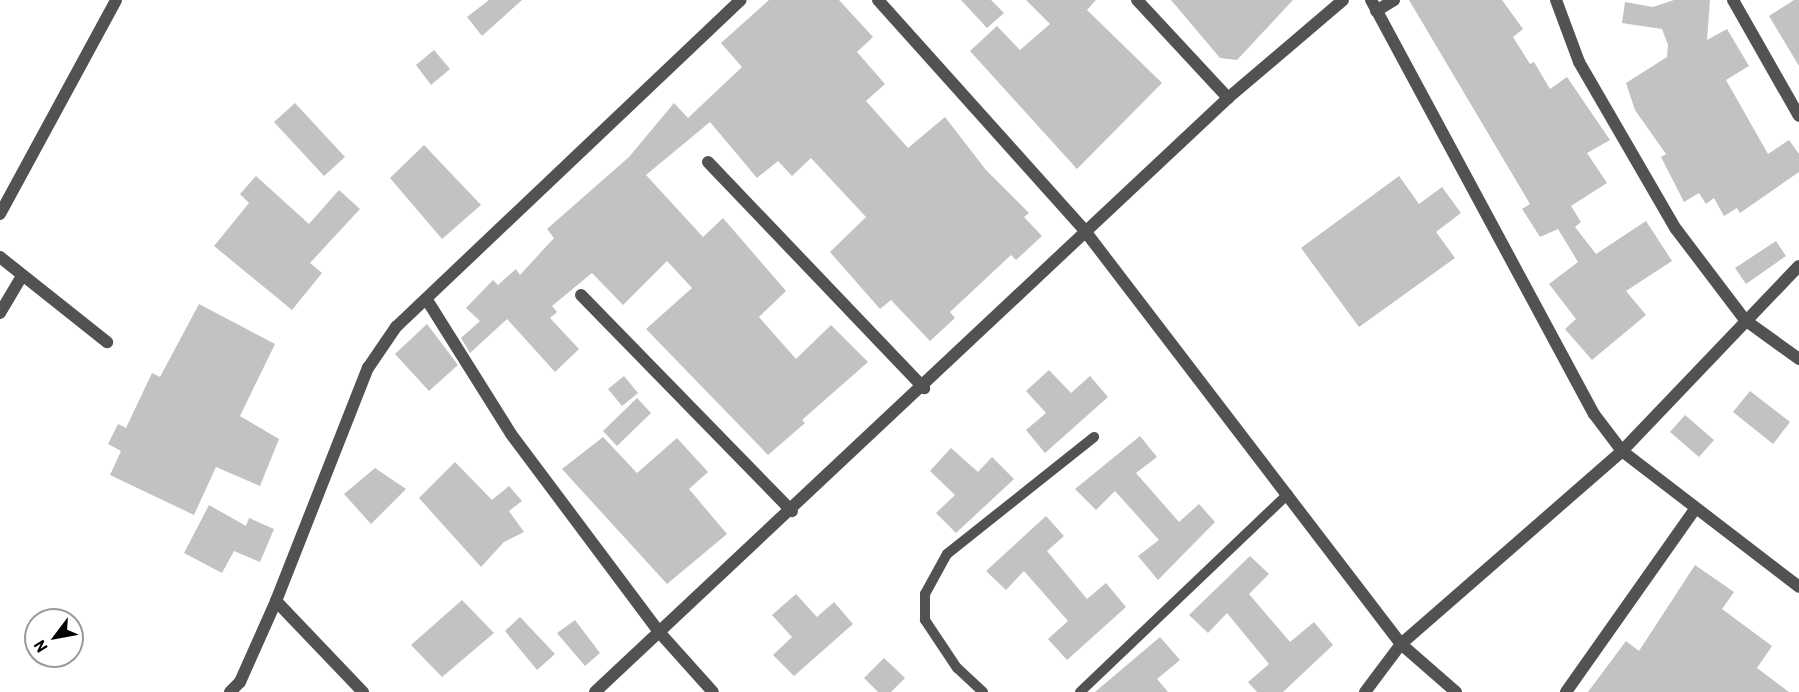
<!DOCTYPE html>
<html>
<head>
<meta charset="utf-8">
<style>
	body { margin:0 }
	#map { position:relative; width:1799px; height:692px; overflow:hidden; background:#fff; font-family:Barlow,sans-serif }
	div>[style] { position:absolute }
	.building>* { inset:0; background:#c2c2c2 }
	.service>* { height:10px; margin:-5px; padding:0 5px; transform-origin:5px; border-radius:5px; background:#525252 }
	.minor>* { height:12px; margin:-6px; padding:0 6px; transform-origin:6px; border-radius:6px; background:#525252 }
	span { translate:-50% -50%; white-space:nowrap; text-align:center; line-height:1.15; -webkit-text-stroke:4.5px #fff; paint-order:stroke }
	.north { position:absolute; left:24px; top:608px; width:60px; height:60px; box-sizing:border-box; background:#fff; border:2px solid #999; border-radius:50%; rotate:238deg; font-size:16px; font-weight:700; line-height:24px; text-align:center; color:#000 }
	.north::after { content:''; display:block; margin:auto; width:21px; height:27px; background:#000; clip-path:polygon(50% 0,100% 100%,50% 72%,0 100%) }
</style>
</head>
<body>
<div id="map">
	<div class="building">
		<i style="clip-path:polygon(489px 0,522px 0,482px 36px,467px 17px)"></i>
		<i style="clip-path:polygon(769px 0,839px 0,873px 37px,857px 52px,885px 84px,866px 101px,908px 148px,945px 117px,986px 170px,1029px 213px,1024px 217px,1042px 236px,1016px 260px,1011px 255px,950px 312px,955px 318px,930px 341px,891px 300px,880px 309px,830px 252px,866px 217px,811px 158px,792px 176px,778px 161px,757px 178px,710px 122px,646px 175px,703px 237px,723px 218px,786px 291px,759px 317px,796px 359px,831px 325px,868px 362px,802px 420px,805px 423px,768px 455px,646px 329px,692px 288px,667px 261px,623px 305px,592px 273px,552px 306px,557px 312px,550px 318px,579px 349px,555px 372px,507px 319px,470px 353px,461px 338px,480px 321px,466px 308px,493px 280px,498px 285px,516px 269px,520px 275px,554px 238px,547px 229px,629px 157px,674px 103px,688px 118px,742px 67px,721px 43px)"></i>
		<i style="clip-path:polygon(961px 0,991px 0,1004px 13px,987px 28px)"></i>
		<i style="clip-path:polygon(1026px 0,1096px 0,1087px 10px,1162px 83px,1077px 169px,970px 51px,997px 26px,1020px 50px,1050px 24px)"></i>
		<i style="clip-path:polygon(1171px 0,1293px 0,1237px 60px,1220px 58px)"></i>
		<i style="clip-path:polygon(1409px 0,1502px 0,1523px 29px,1513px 37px,1530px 64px,1534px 62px,1550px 89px,1567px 77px,1610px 140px,1587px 153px,1607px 183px,1571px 206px,1581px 222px,1575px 227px,1596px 254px,1646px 221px,1672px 261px,1626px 291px,1646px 315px,1592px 360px,1565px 329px,1576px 319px,1549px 284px,1578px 262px,1558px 229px,1540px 237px,1522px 209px,1530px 204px)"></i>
		<i style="clip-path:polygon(1674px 0,1710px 0,1707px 40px,1727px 29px,1749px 66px,1726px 80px,1768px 154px,1789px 140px,1799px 154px,1799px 172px,1740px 213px,1737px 208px,1724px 216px,1714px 198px,1706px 204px,1699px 193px,1684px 202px,1661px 157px,1666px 154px,1635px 110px,1626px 83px,1667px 57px,1668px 45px,1662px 29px,1622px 23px,1625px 2px,1653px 7px)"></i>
		<i style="clip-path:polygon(1794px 0,1799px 0,1799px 66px,1769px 16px)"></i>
		<i style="clip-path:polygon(434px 50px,450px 69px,431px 85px,416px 65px)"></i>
		<i style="clip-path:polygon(295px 103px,345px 157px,324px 176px,274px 122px)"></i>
		<i style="clip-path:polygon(424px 145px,481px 205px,442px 239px,390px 178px)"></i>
		<i style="clip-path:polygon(256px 176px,309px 224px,339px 190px,360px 209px,310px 263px,322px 273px,292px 310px,214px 246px,249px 203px,240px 194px)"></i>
		<i style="clip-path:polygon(1399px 176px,1419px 204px,1442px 187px,1461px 213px,1436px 232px,1455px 258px,1359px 327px,1301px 248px)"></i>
		<i style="clip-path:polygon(1776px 241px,1786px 256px,1746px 284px,1735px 268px)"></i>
		<i style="clip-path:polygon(199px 304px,275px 344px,240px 416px,279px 439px,260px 486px,216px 467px,194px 515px,110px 475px,121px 451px,108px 444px,118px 424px,126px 428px,152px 373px,160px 377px)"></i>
		<i style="clip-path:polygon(427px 324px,458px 365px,429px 391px,395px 354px)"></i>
		<i style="clip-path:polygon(1049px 370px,1071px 393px,1090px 376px,1108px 397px,1045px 453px,1026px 430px,1046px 413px,1026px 391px)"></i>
		<i style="clip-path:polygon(624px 376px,638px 393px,622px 406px,608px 389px)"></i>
		<i style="clip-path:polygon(1750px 391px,1790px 422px,1773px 444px,1733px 412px)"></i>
		<i style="clip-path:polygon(637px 398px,651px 413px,617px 446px,603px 431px)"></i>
		<i style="clip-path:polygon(1685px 415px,1714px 440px,1699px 457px,1670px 432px)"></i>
		<i style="clip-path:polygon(1140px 436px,1157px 457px,1136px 473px,1179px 522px,1199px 504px,1215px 522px,1158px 580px,1138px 556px,1159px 540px,1115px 491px,1096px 510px,1075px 489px)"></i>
		<i style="clip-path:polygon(603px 437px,637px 473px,677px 438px,708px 472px,689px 489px,727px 534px,667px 584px,562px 469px)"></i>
		<i style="clip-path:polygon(951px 448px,978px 472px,992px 457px,1014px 479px,956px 533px,936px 513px,955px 495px,930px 471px)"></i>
		<i style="clip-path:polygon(455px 462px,492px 500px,509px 486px,522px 501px,509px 511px,524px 532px,504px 542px,481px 567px,419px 498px)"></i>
		<i style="clip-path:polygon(375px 468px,406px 489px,371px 524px,344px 494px)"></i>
		<i style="clip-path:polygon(209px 505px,246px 526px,249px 518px,274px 529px,260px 562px,234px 551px,222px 573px,184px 553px)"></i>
		<i style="clip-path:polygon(1046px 516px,1064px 536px,1047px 551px,1087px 599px,1106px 583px,1126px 607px,1067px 660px,1048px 639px,1068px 621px,1024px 571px,1006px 590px,986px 571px)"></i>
		<i style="clip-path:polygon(1250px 556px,1269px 574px,1249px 594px,1290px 642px,1314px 622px,1333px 645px,1283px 692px,1257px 692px,1248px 682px,1269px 664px,1227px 613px,1208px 633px,1189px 615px)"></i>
		<i style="clip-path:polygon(1695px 565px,1734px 592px,1722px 609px,1772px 646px,1757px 668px,1789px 692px,1588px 692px,1626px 641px,1639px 651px)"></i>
		<i style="clip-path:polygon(796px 594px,817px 617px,834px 602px,853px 624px,794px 676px,773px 655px,792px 637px,772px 615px)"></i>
		<i style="clip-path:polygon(462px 600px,494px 633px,442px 677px,411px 645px)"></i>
		<i style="clip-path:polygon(520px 617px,555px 654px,537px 670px,505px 631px)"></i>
		<i style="clip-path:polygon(575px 620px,600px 653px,585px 666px,557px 633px)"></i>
		<i style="clip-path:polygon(1160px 637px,1180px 660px,1157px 679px,1168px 692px,1095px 692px)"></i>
		<i style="clip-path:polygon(884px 658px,905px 678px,891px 692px,878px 692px,864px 678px)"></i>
	</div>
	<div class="service">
		<i style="left:983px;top:692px;width:35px;rotate:-137deg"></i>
		<i style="left:957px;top:668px;width:58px;rotate:-123.7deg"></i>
		<i style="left:925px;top:620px;width:26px;rotate:-90deg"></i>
		<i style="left:925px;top:594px;width:46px;rotate:-61.2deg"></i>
		<i style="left:947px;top:554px;width:188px;rotate:-38.5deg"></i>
		<i style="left:1080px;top:692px;width:287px;rotate:-43.6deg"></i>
	</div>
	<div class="minor">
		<i style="left:878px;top:0;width:310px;rotate:48.1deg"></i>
		<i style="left:1085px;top:231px;width:520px;rotate:52.58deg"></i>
		<i style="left:1401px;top:644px;width:73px;rotate:41.1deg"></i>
		<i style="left:1137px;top:0;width:134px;rotate:47.1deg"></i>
		<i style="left:1371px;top:0;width:470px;rotate:61.7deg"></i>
		<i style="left:1594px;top:414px;width:46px;rotate:52.9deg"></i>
		<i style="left:1622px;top:451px;width:223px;rotate:37.5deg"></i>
		<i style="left:1556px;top:0;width:66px;rotate:69.6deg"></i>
		<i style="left:1579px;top:62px;width:193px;rotate:59.9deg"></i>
		<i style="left:1676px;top:229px;width:114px;rotate:52.8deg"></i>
		<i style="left:1745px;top:320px;width:67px;rotate:35.8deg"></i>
		<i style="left:1733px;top:0;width:133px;rotate:60.4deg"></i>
		<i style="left:1376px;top:11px;width:21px;rotate:-31deg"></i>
		<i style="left:708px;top:162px;width:313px;rotate:46.3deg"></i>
		<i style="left:0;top:214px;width:243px;rotate:-61.5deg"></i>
		<i style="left:0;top:257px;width:137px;rotate:38.5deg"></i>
		<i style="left:581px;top:295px;width:302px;rotate:45.7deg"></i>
		<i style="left:427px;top:300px;width:158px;rotate:57.9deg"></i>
		<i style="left:511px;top:434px;width:249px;rotate:53.2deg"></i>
		<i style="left:660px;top:633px;width:79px;rotate:48.1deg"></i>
		<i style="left:0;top:313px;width:43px;rotate:-59.3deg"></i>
		<i style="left:276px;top:601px;width:126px;rotate:46.3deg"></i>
		<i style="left:230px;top:692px;width:14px;rotate:-45deg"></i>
		<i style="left:240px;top:682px;width:89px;rotate:-66deg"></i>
		<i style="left:276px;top:601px;width:251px;rotate:-68.5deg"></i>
		<i style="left:368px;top:368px;width:50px;rotate:-55.7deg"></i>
		<i style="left:396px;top:327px;width:475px;rotate:-43.5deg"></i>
		<i style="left:595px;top:692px;width:868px;rotate:-43.18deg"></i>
		<i style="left:1228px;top:98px;width:151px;rotate:-40.4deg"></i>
		<i style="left:1365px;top:692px;width:60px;rotate:-53.1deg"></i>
		<i style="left:1401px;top:644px;width:293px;rotate:-41.1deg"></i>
		<i style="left:1622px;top:451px;width:256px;rotate:-46.3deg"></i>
		<i style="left:1566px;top:692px;width:225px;rotate:-54.8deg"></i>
	</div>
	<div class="north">N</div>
</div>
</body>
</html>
